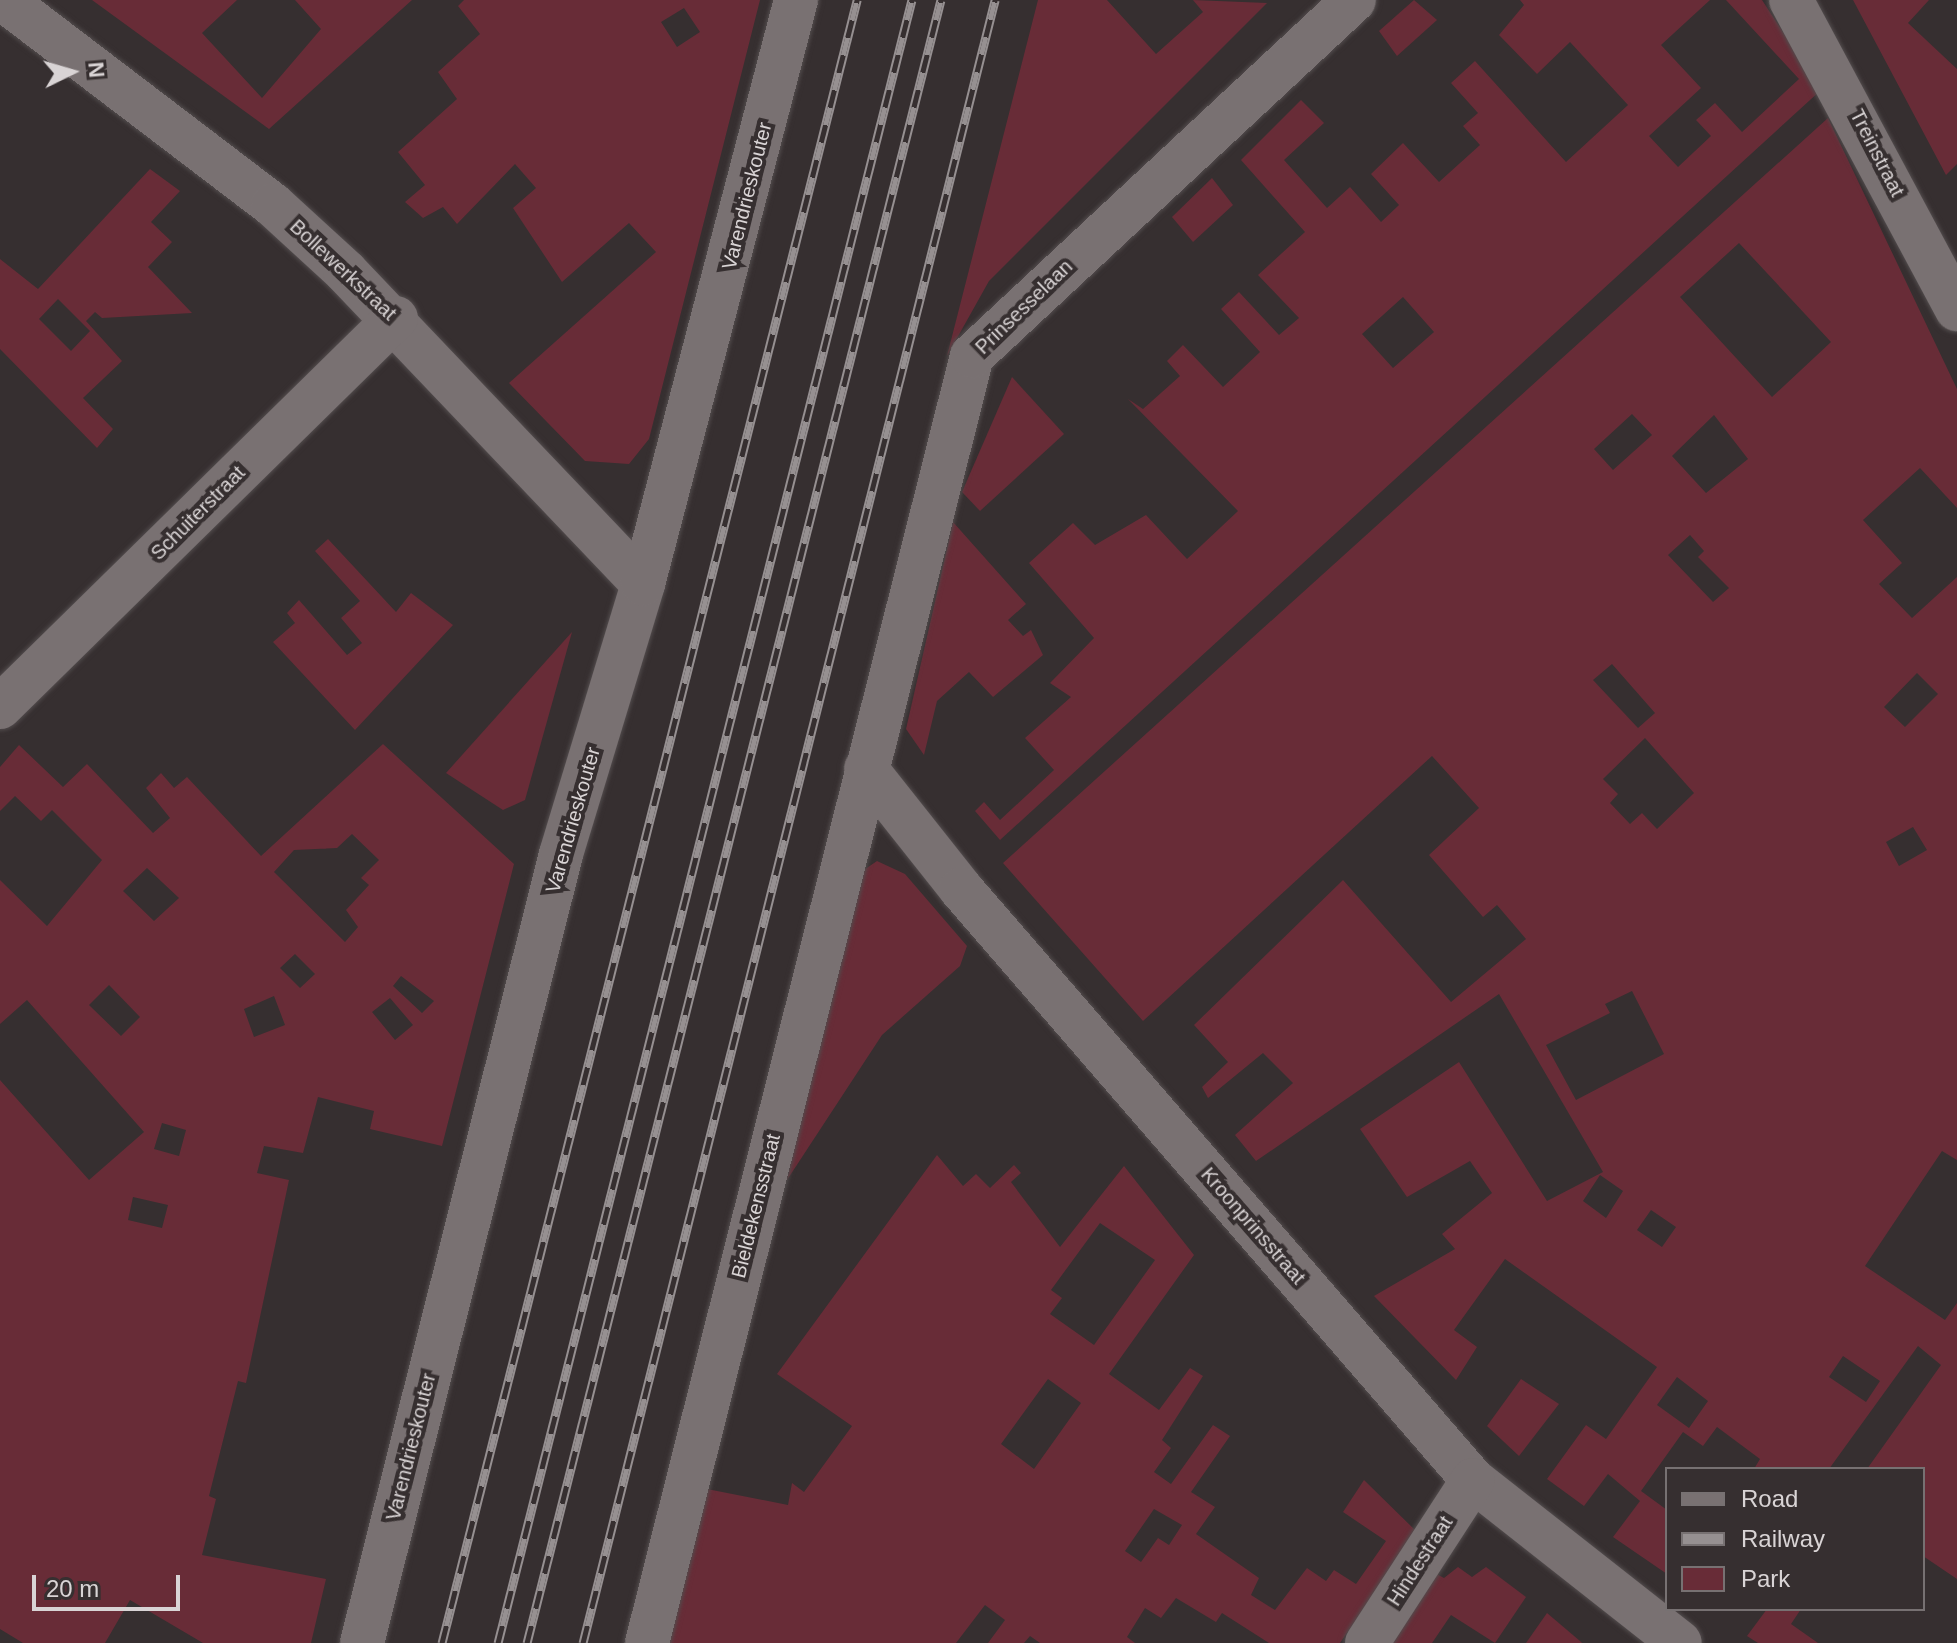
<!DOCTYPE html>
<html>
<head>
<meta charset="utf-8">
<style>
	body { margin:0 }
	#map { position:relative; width:1957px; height:1643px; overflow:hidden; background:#362f30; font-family:Helvetica,sans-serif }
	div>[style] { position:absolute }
	.green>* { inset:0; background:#682c37 }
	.roads { filter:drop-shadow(0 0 2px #524c4d) drop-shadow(0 0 2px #524c4d) }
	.minor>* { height:44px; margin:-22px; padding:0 22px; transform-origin:22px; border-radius:22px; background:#797172 }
	.rail>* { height:9px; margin-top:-4.5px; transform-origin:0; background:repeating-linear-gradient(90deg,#362f30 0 18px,#969091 0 36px); box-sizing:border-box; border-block:2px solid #969091 }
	span { translate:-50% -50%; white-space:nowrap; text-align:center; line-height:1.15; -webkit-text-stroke:8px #362f30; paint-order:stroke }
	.street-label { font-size:20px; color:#d9d4d5 }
	.legend { position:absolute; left:1665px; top:1467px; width:260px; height:144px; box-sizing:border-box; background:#362f30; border:2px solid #777172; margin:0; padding:10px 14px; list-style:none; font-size:24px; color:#d9d4d5 }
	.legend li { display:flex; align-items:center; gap:16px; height:40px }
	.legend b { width:40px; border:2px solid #777172 }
	.north { position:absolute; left:32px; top:32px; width:80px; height:80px; -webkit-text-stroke:6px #362f30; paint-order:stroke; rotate:85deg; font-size:22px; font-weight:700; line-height:32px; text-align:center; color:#d9d4d5 }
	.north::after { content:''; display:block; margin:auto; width:28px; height:36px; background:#d9d4d5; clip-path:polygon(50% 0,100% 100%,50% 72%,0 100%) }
	.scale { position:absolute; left:32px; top:1575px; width:148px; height:36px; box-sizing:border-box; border:4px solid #d9d4d5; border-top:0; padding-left:10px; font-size:24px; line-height:28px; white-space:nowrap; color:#d9d4d5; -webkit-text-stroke:6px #362f30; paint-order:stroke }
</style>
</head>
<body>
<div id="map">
	<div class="green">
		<i style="clip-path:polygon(92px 0,237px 0,202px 33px,262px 98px,321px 29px,295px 0,412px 0,269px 129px)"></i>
		<i style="clip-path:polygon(evenodd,464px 0,760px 0,649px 439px,629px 464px,585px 461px,509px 383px,656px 252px,629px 223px,562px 282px,513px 208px,536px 188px,515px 164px,457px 224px,443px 207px,423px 218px,405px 202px,425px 185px,398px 152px,457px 99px,438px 72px,480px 34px,458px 6px,464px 0,684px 8px,700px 32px,677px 47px,661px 22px,684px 8px)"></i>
		<i style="clip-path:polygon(1038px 0,1107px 0,1156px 54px,1203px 12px,1193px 0,1267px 3px,989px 281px,947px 356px)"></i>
		<i style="clip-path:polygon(1414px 0,1437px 20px,1397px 56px,1379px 31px)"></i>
		<i style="clip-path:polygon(evenodd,1520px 0,1710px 0,1661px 45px,1701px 88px,1649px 136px,1678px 167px,1711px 136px,1696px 120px,1715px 103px,1742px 132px,1799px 79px,1726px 0,1762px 0,1821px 90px,1000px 840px,975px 811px,984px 802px,1000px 820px,1054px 770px,1025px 738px,1071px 697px,1050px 683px,1094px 638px,1029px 563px,1073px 523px,1095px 545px,1146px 515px,1187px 559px,1238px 511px,1128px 399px,1143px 409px,1180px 376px,1167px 361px,1183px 345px,1223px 387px,1260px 352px,1221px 309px,1239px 292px,1279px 335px,1299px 318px,1258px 275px,1305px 232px,1241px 160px,1301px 100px,1324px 123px,1284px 160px,1327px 208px,1350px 187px,1381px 222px,1399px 205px,1371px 174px,1403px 143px,1439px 182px,1480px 145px,1463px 126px,1478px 113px,1451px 83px,1475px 61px,1566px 162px,1628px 105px,1570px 42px,1537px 74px,1499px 35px,1524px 5px,1520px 0,1403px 297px,1434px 332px,1393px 368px,1362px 334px,1403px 297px)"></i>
		<i style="clip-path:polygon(1853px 0,1929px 0,1908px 23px,1957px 69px,1957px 164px,1946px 175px)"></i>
		<i style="clip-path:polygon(evenodd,1828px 118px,1957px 389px,1957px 508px,1920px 468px,1863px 520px,1902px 563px,1879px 584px,1912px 618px,1957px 577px,1957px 1160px,1942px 1151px,1865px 1266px,1945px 1320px,1957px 1303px,1957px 1579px,1923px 1556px,1923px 1469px,1867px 1469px,1941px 1365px,1918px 1346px,1829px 1469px,1754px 1469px,1760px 1459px,1717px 1427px,1703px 1446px,1683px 1432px,1641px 1491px,1667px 1510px,1667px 1574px,1613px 1537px,1640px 1501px,1608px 1474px,1584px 1506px,1547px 1479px,1586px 1425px,1606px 1439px,1657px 1367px,1505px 1259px,1454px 1330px,1477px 1347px,1456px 1380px,1374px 1296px,1455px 1249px,1442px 1234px,1492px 1193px,1470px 1161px,1407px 1197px,1360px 1129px,1459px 1062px,1547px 1201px,1603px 1172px,1499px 994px,1256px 1161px,1235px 1135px,1293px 1083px,1263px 1053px,1208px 1098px,1202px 1087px,1228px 1062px,1194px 1025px,1343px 880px,1451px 1002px,1526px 939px,1497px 905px,1483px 917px,1429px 855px,1479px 808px,1432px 756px,1143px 1021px,1003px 863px,1828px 118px,1739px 243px,1831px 342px,1772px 397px,1680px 297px,1739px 243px,1828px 118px,1632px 414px,1652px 435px,1613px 470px,1594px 449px,1632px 414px,1828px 118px,1714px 415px,1748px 459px,1706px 493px,1672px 456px,1714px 415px,1828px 118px,1690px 535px,1704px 551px,1698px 557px,1729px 588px,1713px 602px,1668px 555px,1690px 535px,1828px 118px,1612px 664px,1655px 713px,1638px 728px,1593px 680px,1612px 664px,1828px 118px,1917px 673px,1938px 694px,1905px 727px,1884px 707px,1917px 673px,1828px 118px,1645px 738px,1694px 793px,1657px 829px,1642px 813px,1630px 824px,1610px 803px,1618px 794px,1603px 779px,1645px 738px,1828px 118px,1913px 827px,1927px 850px,1899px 866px,1886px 842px,1913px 827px,1828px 118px,1632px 991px,1664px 1054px,1576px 1100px,1546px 1045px,1610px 1013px,1605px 1004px,1632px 991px,1828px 118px,1600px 1175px,1623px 1191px,1606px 1218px,1583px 1201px,1600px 1175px,1828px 118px,1651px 1210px,1676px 1227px,1662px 1247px,1637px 1230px,1651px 1210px,1828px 118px,1843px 1356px,1880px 1381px,1866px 1402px,1829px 1377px,1843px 1356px,1828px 118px,1677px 1377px,1708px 1401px,1689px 1428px,1657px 1405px,1677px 1377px)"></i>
		<i style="clip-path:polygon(evenodd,150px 169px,180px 191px,151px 222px,172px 242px,148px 267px,192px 313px,102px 318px,95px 312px,86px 321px,122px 361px,83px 398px,113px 429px,97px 448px,0 349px,0 259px,38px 289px,150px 169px,58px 299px,90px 331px,71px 351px,39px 319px,58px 299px)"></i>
		<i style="clip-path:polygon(1212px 178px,1233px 205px,1193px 242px,1172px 217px)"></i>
		<i style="clip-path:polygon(1012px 377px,1064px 434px,980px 511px,962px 492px)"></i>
		<i style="clip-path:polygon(953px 522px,1026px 604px,1008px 620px,1023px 636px,1031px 630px,1043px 655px,993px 697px,969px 672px,937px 701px,924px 755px,906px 729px)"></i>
		<i style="clip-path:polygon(328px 539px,396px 612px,411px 593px,453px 625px,355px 730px,273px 642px,295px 623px,287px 613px,299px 600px,347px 655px,362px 643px,341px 618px,360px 601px,315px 551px)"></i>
		<i style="clip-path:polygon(572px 632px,525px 800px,503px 810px,446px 773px)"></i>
		<i style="clip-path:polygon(evenodd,383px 744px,514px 864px,442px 1146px,370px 1129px,374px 1111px,318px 1097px,303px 1153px,264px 1146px,257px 1173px,289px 1180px,246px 1383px,238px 1381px,209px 1496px,216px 1499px,202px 1555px,326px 1579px,311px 1643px,203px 1643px,130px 1600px,105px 1643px,23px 1643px,0 1629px,0 1080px,89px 1180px,144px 1132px,27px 1000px,0 1024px,0 880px,47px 926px,102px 860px,52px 810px,41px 821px,15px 796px,0 811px,0 767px,19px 745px,63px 787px,87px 764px,153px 833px,170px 818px,146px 788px,161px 773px,174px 788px,187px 777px,261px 856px,383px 744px,352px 834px,379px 860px,361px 878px,369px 885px,346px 910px,358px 927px,345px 942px,274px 872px,294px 850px,337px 848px,352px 834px,383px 744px,147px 868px,179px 898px,154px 921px,123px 891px,147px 868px,383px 744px,295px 954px,315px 974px,300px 988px,280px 968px,295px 954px,383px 744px,401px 976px,434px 1001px,422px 1013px,393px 986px,401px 976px,383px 744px,109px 985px,140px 1017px,121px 1036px,89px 1005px,109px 985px,383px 744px,274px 996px,285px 1025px,254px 1037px,244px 1009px,274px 996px,383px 744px,390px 998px,413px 1025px,395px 1040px,372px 1012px,390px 998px,383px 744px,162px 1123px,186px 1130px,179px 1156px,154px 1149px,162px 1123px,383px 744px,133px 1197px,168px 1205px,162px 1228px,128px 1220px,133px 1197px)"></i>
		<i style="clip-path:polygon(877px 861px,905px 874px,967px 946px,960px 966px,882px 1035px,787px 1180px,858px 874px)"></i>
		<i style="clip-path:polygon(evenodd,937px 1155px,963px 1186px,976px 1174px,990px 1188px,1014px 1165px,1021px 1173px,1011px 1182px,1060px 1247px,1124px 1166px,1194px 1255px,1109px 1374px,1159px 1410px,1190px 1368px,1203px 1376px,1162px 1440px,1171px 1448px,1154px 1472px,1171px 1484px,1213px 1425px,1230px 1436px,1191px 1492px,1215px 1507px,1196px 1534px,1259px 1578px,1251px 1595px,1275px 1610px,1307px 1568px,1326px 1581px,1334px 1570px,1356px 1584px,1386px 1541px,1343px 1512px,1364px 1480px,1417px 1532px,1340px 1643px,1269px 1643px,1222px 1613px,1216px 1622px,1176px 1598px,1161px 1618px,1145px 1608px,1127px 1637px,1135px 1643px,1040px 1643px,1030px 1636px,1024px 1643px,988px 1643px,1005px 1620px,985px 1605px,956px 1643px,669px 1643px,707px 1489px,788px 1505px,792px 1483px,804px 1492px,852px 1426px,777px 1374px,937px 1155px,1100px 1223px,1155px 1260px,1094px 1345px,1050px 1314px,1062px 1298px,1051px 1290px,1100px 1223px,937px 1155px,1048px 1379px,1081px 1403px,1034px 1469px,1001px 1444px,1048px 1379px,937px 1155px,1154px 1509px,1182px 1525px,1169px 1545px,1158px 1538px,1141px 1562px,1125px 1551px,1154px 1509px)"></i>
		<i style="clip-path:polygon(1521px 1379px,1559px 1404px,1519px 1456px,1487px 1426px)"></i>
		<i style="clip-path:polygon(1458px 1567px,1472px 1577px,1486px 1567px,1526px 1597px,1495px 1643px,1451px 1615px,1432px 1643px,1382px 1643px,1431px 1571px,1444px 1578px)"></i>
		<i style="clip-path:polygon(1767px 1609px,1801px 1609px,1791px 1624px,1818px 1643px,1758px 1643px,1747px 1636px)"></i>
		<i style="clip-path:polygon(1547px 1613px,1580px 1641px,1582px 1643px,1526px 1643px)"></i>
	</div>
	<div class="roads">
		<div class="minor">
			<i style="left:4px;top:0;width:338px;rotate:37.3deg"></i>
			<i style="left:273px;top:205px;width:98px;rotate:42.5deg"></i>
			<i style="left:345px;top:271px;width:432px;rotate:46.4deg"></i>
			<i style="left:1791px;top:0;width:351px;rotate:61.8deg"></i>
			<i style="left:0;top:707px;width:555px;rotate:-44.49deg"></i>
			<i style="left:866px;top:769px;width:153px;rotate:51.6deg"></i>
			<i style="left:961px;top:889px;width:782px;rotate:49.1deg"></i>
			<i style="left:1473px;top:1480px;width:263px;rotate:38.2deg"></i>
			<i style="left:362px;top:1643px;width:814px;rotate:-75.84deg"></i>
			<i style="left:561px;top:854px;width:282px;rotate:-73.1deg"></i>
			<i style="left:643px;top:584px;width:604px;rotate:-75.32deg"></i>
			<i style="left:647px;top:1643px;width:1327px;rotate:-75.83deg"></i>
			<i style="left:972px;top:356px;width:522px;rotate:-42.98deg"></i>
			<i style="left:1367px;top:1643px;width:194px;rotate:-57deg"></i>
		</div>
	</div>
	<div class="rail">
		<i style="left:442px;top:1643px;width:1695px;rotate:-75.82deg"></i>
		<i style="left:498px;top:1643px;width:1694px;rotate:-75.86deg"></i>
		<i style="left:527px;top:1643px;width:1694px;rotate:-75.86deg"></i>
		<i style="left:583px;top:1643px;width:1694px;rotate:-75.92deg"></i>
	</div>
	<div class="street-label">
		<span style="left:1877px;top:153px;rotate:63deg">Treinstraat</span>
		<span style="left:747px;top:196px;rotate:-76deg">Varendrieskouter</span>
		<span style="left:343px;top:270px;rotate:43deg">Bollewerkstraat</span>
		<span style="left:1024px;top:307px;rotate:-44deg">Prinsesselaan</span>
		<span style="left:198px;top:513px;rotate:-45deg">Schuiterstraat</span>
		<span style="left:573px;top:820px;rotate:-74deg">Varendrieskouter</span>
		<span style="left:756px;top:1206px;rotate:-76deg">Bieldekensstraat</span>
		<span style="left:1253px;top:1226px;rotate:49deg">Kroonprinsstraat</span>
		<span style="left:411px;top:1447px;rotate:-76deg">Varendrieskouter</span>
		<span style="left:1420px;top:1561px;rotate:-57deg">Hindestraat</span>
	</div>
	<ul class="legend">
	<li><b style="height:10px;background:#797172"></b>Road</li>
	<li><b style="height:10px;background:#969091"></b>Railway</li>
	<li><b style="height:22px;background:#682c37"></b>Park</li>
	</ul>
	<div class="north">N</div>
	<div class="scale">20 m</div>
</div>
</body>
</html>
